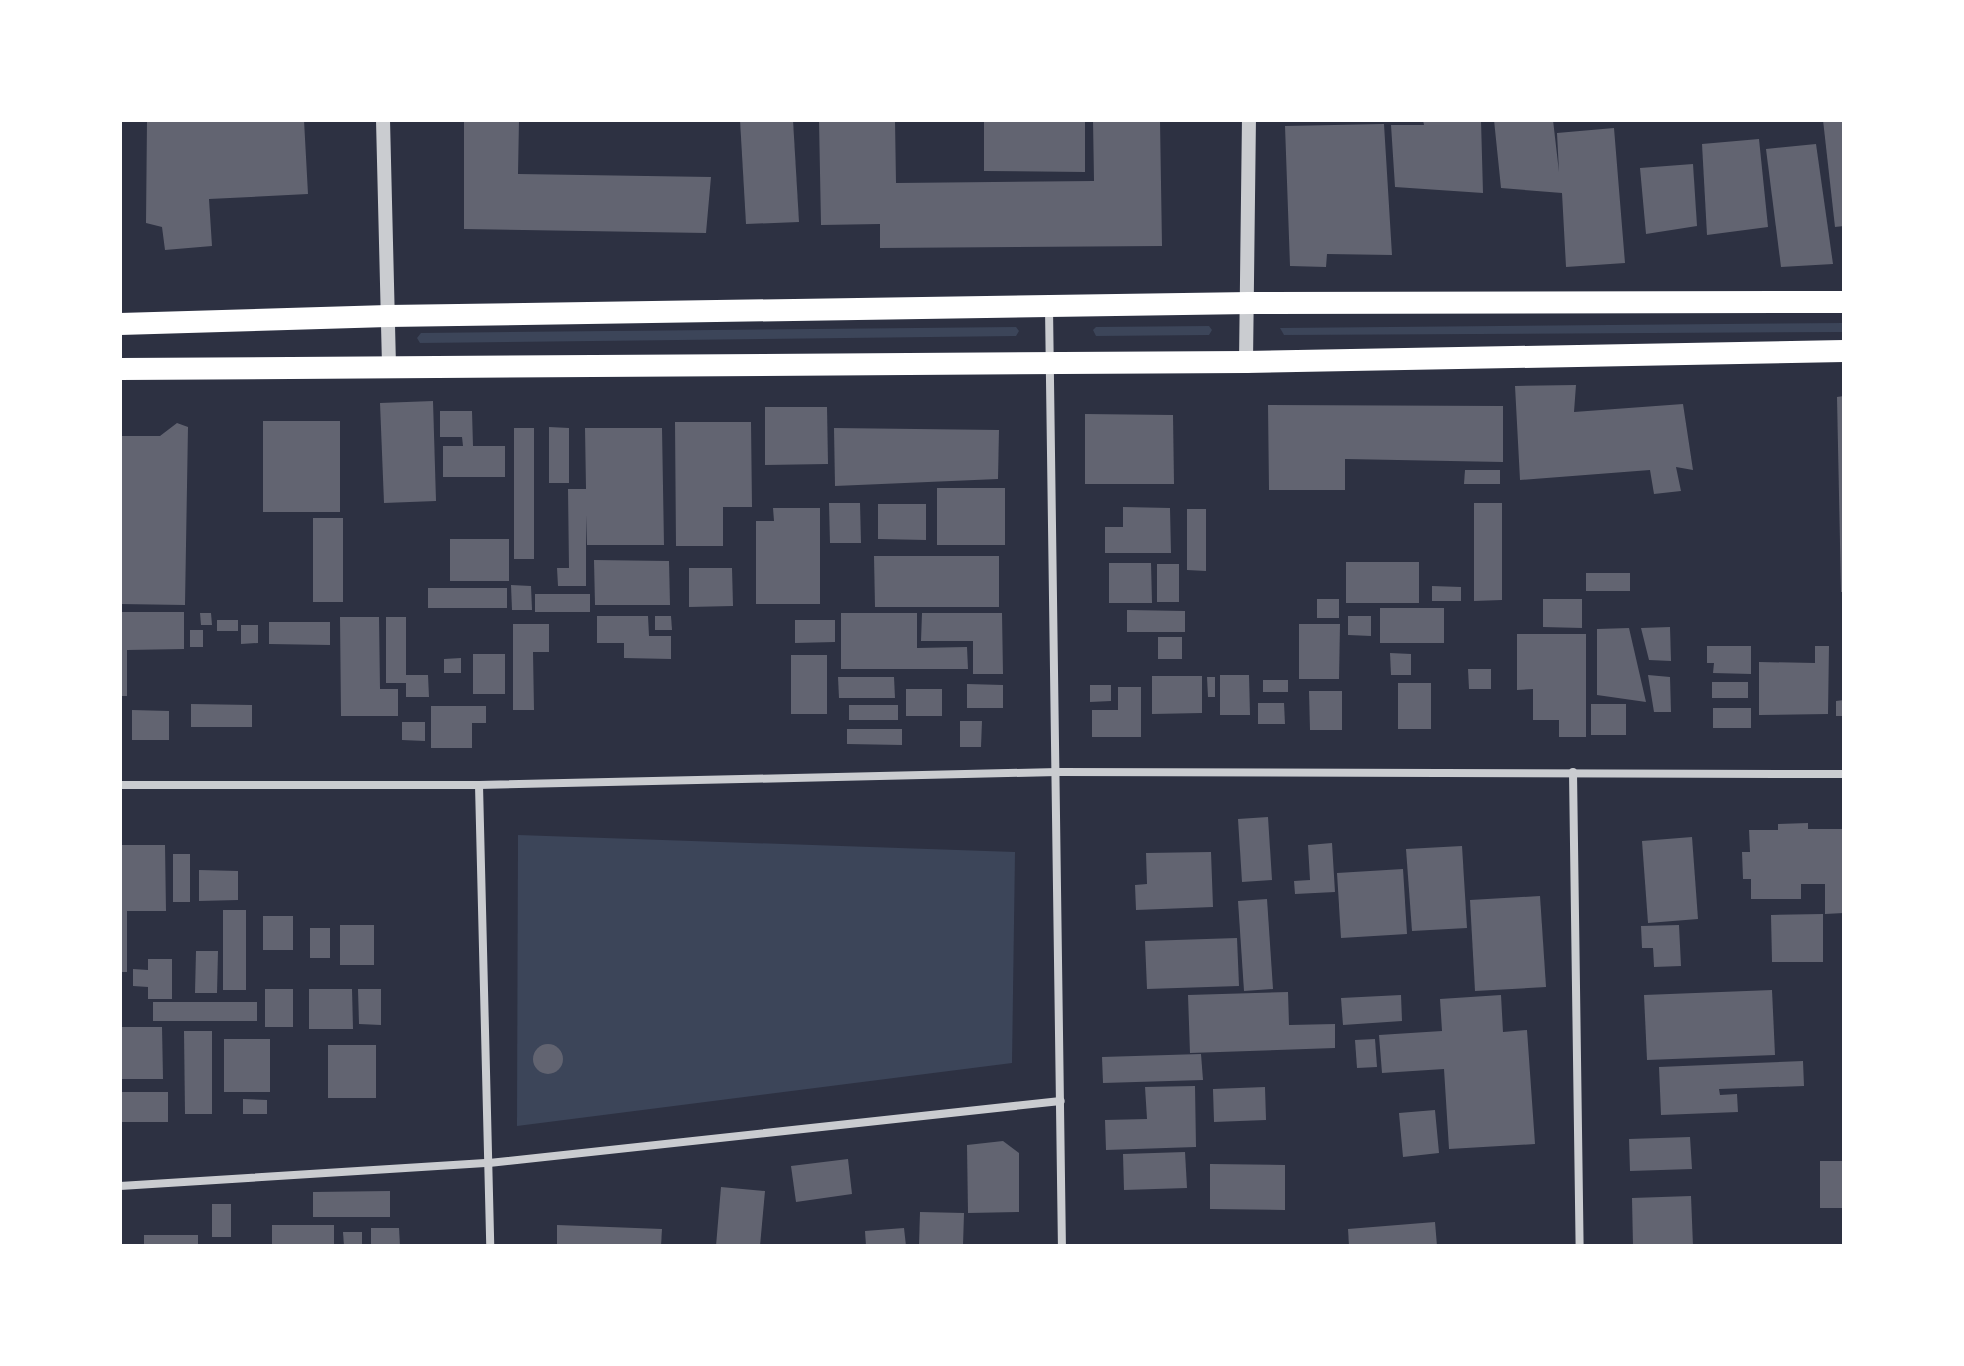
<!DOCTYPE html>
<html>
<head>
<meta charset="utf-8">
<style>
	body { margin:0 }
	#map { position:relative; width:1964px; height:1366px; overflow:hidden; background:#2d3142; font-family:Roboto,sans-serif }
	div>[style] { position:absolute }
	.green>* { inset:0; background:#3c4559 }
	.building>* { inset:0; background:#626471 }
	.round { border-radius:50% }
	.minor>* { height:8px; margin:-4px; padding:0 4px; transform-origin:4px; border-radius:4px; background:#caccd0 }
	.tertiary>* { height:14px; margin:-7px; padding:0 7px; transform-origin:7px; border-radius:7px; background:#caccd0 }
	.trunk>* { height:22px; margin:-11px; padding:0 11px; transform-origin:11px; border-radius:11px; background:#fff }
	span { translate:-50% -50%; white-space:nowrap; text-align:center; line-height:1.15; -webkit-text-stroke:8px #fff; paint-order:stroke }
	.frame { position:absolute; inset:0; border:122px solid #fff; pointer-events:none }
</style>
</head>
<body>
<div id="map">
	<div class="green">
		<i style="clip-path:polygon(1844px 323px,1844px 332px,1284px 335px,1280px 328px)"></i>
		<i style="clip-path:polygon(1209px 326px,1212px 330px,1209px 335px,1096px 336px,1093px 330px,1096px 327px)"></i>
		<i style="clip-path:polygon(1016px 327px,1019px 331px,1016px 336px,420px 343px,417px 338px,421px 333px)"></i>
		<i style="clip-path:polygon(518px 835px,1015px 852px,1012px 1063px,517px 1126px)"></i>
	</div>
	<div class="building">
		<i style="clip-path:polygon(147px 120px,304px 120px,308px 194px,209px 199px,212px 246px,165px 250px,162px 227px,146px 223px)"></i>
		<i style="clip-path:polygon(464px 120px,519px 120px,518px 174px,711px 177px,706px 233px,464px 229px)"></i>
		<i style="clip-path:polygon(740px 120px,793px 120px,799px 222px,746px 224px)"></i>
		<i style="clip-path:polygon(819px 120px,895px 120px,896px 183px,1094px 181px,1093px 120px,1160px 120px,1162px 246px,880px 248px,880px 224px,821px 225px)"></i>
		<i style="clip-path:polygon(984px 120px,1085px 120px,1085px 172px,984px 171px)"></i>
		<i style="clip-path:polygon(1423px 120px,1481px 120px,1483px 193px,1395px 187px,1391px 125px,1424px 125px)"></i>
		<i style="clip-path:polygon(1494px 120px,1553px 120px,1559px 172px,1557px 133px,1614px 128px,1625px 263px,1566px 267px,1562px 193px,1501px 188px)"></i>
		<i style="clip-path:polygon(1823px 120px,1844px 120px,1844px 226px,1835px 227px)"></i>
		<i style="clip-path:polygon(1384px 124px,1392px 255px,1327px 254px,1326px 267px,1290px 266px,1285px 126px)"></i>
		<i style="clip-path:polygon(1759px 139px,1768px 227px,1707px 235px,1702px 144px)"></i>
		<i style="clip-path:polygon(1816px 144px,1833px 264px,1781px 267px,1766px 149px)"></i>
		<i style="clip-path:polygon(1693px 164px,1697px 226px,1646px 234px,1640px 168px)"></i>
		<i style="clip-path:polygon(1576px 385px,1574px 412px,1683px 404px,1693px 470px,1676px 467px,1681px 491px,1654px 494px,1650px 470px,1520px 480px,1515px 386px)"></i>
		<i style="clip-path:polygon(1844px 396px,1844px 592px,1841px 592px,1837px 397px)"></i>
		<i style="clip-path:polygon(433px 401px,436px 501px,384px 503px,380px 403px)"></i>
		<i style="clip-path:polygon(1268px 405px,1503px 406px,1503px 462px,1345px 459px,1345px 490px,1269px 490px)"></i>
		<i style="clip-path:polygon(765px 407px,827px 407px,828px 464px,765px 465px)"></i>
		<i style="clip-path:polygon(440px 411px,472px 411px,473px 446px,505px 446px,505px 477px,443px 477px,443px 446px,463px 446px,462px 437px,440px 437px)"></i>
		<i style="clip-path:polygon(1085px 414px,1173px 415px,1174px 484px,1085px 484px)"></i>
		<i style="clip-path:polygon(263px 421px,340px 421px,340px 512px,263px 512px)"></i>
		<i style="clip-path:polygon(675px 422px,751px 422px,752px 507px,723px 507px,723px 546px,676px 546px)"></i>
		<i style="clip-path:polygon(177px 423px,188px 427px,185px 605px,120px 604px,120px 436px,160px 436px)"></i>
		<i style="clip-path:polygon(549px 427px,569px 428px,569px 483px,549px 483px)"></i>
		<i style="clip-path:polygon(514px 428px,534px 428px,534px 559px,514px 559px)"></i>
		<i style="clip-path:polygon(585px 428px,662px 428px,664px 545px,587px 545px,586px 515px,586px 586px,558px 586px,557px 568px,569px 568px,568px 489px,586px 489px)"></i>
		<i style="clip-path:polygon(834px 428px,999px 430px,998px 479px,835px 486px)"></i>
		<i style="clip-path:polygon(1465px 470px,1500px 470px,1500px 484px,1464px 484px)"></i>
		<i style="clip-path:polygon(937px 488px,1005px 488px,1005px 545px,937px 545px)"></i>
		<i style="clip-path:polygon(829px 503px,860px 503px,861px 543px,830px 543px)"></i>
		<i style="clip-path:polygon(1474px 503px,1502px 503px,1502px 600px,1474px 601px)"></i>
		<i style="clip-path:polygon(878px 504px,926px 504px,926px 540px,878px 539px)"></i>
		<i style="clip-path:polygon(1123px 507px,1170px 508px,1171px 553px,1105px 553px,1105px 527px,1123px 527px)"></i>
		<i style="clip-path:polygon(773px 508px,820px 508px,820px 604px,756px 604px,756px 521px,774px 521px)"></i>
		<i style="clip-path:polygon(1187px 509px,1206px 509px,1206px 571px,1187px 570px)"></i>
		<i style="clip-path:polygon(313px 518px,343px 518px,343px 602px,313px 602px)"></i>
		<i style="clip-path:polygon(450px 539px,509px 539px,509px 581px,450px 581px)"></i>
		<i style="clip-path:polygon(874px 556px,999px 556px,999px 607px,875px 607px)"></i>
		<i style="clip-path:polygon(594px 560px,669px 561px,670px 605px,595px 605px)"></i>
		<i style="clip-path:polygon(1346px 562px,1419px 562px,1419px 603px,1346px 603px)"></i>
		<i style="clip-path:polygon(1109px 563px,1151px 563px,1152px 603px,1109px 603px)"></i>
		<i style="clip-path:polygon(1157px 564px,1179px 564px,1179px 602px,1157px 602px)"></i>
		<i style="clip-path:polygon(689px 568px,732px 568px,733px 606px,689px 607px)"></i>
		<i style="clip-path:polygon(1586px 573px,1630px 573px,1630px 591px,1586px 591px)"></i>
		<i style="clip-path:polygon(511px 585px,531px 586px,532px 610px,512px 610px)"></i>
		<i style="clip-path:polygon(1432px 586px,1461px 587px,1461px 601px,1432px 601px)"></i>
		<i style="clip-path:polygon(428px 588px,507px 588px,507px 608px,428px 608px)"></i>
		<i style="clip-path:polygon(535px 594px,590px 594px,590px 612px,535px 612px)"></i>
		<i style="clip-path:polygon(1317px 599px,1339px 599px,1339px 618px,1317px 618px)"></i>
		<i style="clip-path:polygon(1543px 599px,1582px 599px,1582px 628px,1543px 627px)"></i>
		<i style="clip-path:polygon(1380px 608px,1444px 608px,1444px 643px,1380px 643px)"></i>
		<i style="clip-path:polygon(1127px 610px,1185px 611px,1185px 632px,1127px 632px)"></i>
		<i style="clip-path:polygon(120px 612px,184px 612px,184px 649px,127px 650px,127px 696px,120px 696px)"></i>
		<i style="clip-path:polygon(200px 613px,211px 613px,212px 625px,201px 625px)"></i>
		<i style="clip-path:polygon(841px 613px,917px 613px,917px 648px,967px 647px,968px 669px,841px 669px)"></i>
		<i style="clip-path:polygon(922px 613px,1002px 613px,1003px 674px,973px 674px,973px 641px,921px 641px)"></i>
		<i style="clip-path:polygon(597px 616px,648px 616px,649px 636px,671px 636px,671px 659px,624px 658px,624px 643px,597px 643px)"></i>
		<i style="clip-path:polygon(655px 616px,671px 616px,672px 630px,655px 630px)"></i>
		<i style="clip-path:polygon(1348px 616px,1371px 616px,1371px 636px,1348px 635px)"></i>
		<i style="clip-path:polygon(340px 617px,379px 617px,380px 689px,398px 689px,398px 716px,341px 716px)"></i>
		<i style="clip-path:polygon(386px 617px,406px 617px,406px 675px,428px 675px,429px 697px,406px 697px,406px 683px,386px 683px)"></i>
		<i style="clip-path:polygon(217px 620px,238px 620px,238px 631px,217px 631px)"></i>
		<i style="clip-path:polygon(795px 620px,835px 620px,835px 642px,795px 643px)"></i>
		<i style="clip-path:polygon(269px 622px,330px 622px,330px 645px,269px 644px)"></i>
		<i style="clip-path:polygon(513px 624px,549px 624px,549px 652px,533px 652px,534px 710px,513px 710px)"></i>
		<i style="clip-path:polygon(1299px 624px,1340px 624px,1339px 679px,1299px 679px)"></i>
		<i style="clip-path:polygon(241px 625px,258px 625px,258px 643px,241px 644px)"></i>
		<i style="clip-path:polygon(1670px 627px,1671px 661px,1649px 660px,1641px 628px)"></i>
		<i style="clip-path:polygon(1629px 628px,1646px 702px,1597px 695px,1597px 629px)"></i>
		<i style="clip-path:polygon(190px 630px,203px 630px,203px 647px,190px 647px)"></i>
		<i style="clip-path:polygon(1517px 634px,1586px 634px,1586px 737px,1559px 737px,1559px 720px,1533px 720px,1533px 689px,1517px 690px)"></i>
		<i style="clip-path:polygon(1158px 637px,1182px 637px,1182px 659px,1158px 659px)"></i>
		<i style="clip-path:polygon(1707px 646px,1751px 646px,1751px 674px,1713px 673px,1714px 663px,1707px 663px)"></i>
		<i style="clip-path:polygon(1815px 646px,1829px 646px,1828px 714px,1759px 715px,1759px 662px,1815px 663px)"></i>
		<i style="clip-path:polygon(1390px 653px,1411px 654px,1411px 675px,1391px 675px)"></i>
		<i style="clip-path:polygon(473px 654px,505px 654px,505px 694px,473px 694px)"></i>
		<i style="clip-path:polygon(791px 655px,827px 655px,827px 714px,791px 714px)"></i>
		<i style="clip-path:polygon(461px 658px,461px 673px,444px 673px,444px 659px)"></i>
		<i style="clip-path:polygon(1468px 669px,1491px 669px,1491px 689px,1469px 689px)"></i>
		<i style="clip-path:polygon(1220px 675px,1249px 675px,1250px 715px,1220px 715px)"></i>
		<i style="clip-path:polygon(1648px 675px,1670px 677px,1671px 712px,1654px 712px)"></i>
		<i style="clip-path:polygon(1152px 676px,1202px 676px,1202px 713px,1152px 714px)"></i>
		<i style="clip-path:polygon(838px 677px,894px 677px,895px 698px,839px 698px)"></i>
		<i style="clip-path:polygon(1207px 677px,1215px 677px,1215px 697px,1208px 697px)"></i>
		<i style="clip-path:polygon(1263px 680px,1288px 680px,1288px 692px,1263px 692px)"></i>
		<i style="clip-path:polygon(1712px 682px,1748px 682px,1748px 698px,1712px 698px)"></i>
		<i style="clip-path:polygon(1398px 683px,1431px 683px,1431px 729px,1398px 729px)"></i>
		<i style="clip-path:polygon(967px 684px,1003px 685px,1003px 708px,967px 708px)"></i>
		<i style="clip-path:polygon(1090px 685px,1111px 685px,1111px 701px,1090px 702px)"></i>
		<i style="clip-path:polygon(1118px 687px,1141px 687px,1141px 737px,1092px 737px,1092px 710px,1118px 710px)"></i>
		<i style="clip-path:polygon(906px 689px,942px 689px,942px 716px,906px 716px)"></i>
		<i style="clip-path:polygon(1309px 691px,1342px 691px,1342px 730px,1310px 730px)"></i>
		<i style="clip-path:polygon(1844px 700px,1844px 716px,1836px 716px,1836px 701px)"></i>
		<i style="clip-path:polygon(1258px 703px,1284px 703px,1285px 724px,1258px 724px)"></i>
		<i style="clip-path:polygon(191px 704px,252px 705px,252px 727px,191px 727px)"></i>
		<i style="clip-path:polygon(1591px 704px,1626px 704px,1626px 735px,1591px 735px)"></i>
		<i style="clip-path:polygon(849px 705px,898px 705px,898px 720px,849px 720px)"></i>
		<i style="clip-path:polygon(431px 706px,486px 706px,486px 723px,472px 723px,472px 748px,431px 748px)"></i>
		<i style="clip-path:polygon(1713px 708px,1751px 708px,1751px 728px,1713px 728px)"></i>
		<i style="clip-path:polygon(132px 710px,169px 711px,169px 740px,132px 740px)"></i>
		<i style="clip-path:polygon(960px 721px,982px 721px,981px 747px,960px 747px)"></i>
		<i style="clip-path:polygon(402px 722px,425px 722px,425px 741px,402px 740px)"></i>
		<i style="clip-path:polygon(847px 729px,902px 729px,902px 745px,847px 744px)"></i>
		<i style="clip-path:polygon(1268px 817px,1272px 880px,1242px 882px,1238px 819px)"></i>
		<i style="clip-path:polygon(1808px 823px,1808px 829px,1844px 829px,1844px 913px,1825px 914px,1825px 884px,1801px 884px,1801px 899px,1751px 899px,1751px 879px,1743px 879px,1742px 852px,1750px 852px,1749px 830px,1778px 830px,1778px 824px)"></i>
		<i style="clip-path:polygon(1692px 837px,1698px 919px,1648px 923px,1642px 841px)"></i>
		<i style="clip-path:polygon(1332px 843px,1335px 892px,1295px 894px,1294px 881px,1310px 880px,1308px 845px)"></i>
		<i style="clip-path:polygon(120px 845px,165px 845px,166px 911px,127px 911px,127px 972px,120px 972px)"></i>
		<i style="clip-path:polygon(1462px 846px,1467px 928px,1412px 931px,1406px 849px)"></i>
		<i style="clip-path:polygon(1211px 852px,1213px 907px,1136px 910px,1135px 885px,1147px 884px,1146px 853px)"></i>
		<i style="clip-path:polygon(173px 854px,190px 854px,190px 902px,173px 902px)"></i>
		<i style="clip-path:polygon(1403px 869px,1407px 934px,1341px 938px,1337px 873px)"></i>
		<i style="clip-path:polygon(199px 870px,238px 871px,238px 900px,199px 901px)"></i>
		<i style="clip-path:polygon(1540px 896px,1546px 987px,1475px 991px,1470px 900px)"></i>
		<i style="clip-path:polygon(1267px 899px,1273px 989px,1244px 991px,1238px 901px)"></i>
		<i style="clip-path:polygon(223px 910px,246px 910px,246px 990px,223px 990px)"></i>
		<i style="clip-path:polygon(1823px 914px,1823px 962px,1772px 962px,1771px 915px)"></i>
		<i style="clip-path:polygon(263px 916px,293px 916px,293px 950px,263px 950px)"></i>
		<i style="clip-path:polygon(340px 925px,374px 925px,374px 965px,340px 965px)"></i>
		<i style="clip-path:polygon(1679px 925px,1681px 966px,1654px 967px,1653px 948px,1642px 948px,1641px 926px)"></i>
		<i style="clip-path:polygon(310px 928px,330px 928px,330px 958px,310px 958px)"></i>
		<i style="clip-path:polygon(1237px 938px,1239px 986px,1147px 989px,1145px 941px)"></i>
		<i style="clip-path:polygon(196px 951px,218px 951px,217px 993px,195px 993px)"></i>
		<i style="clip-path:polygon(148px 959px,172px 959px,172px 999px,148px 999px,148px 987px,133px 986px,133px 969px,148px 970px)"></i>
		<i style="clip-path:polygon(265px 989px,293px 989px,293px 1027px,265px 1027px)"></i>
		<i style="clip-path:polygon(309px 989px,352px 989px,353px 1029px,309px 1029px)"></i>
		<i style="clip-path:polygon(358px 989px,381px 989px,381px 1025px,359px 1024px)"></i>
		<i style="clip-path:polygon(1772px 990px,1775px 1055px,1647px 1060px,1644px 995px)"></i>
		<i style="clip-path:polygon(1288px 992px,1289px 1025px,1335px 1024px,1335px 1048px,1190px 1053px,1188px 995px)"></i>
		<i style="clip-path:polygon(1401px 995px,1402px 1021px,1343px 1025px,1341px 998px)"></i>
		<i style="clip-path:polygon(1501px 995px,1503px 1032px,1527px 1030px,1535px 1144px,1449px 1149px,1444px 1069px,1382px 1073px,1379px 1035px,1442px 1031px,1440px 999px)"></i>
		<i style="clip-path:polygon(153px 1002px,257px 1002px,257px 1021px,153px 1021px)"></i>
		<i style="clip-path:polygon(120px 1027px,162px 1027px,163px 1079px,120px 1079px)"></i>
		<i style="clip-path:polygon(184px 1031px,212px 1031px,212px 1114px,185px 1114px)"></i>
		<i style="clip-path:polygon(224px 1039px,270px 1039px,270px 1092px,224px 1092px)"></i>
		<i style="clip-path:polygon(1375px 1039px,1377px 1067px,1357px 1068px,1355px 1040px)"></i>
		<i class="round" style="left:533px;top:1044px;width:30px;height:30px"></i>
		<i style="clip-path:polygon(328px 1045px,376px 1045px,376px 1098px,328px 1098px)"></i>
		<i style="clip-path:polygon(1201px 1054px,1203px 1080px,1103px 1083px,1102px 1057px)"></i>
		<i style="clip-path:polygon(1803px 1061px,1804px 1086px,1719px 1089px,1720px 1095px,1737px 1094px,1738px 1112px,1661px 1115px,1659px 1067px)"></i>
		<i style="clip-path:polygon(1195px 1086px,1196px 1147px,1106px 1150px,1105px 1120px,1147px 1119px,1145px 1087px)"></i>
		<i style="clip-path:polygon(1265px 1087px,1266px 1120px,1214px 1122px,1213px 1089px)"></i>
		<i style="clip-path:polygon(120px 1092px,168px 1092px,168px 1122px,120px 1122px)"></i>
		<i style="clip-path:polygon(243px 1099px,267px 1100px,267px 1114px,243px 1114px)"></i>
		<i style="clip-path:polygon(1435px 1110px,1439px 1153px,1403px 1157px,1399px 1113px)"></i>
		<i style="clip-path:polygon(1690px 1137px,1692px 1169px,1630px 1171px,1629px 1139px)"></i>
		<i style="clip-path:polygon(1003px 1141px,1019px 1153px,1019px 1212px,968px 1213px,967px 1145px)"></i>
		<i style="clip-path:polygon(1185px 1152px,1187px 1188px,1124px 1190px,1123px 1154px)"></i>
		<i style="clip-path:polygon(848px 1159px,852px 1194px,796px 1202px,791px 1166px)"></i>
		<i style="clip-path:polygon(1820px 1161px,1844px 1161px,1844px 1208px,1820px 1208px)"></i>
		<i style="clip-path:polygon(1210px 1164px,1285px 1165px,1285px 1210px,1210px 1209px)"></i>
		<i style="clip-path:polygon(721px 1187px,765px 1191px,760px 1246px,716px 1246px)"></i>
		<i style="clip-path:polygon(390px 1191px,390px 1217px,313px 1217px,313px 1192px)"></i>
		<i style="clip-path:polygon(1691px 1196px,1693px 1246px,1633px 1246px,1632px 1198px)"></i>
		<i style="clip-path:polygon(212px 1204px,231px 1204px,231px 1237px,212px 1237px)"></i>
		<i style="clip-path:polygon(920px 1212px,964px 1213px,963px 1246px,919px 1246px)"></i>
		<i style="clip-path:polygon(1435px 1222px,1437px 1246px,1349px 1246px,1348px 1229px)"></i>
		<i style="clip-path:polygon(272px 1225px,334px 1225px,334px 1246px,272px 1246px)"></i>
		<i style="clip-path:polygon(557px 1225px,662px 1229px,661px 1246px,557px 1246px)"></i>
		<i style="clip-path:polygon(371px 1228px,399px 1228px,400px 1246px,371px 1246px)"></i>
		<i style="clip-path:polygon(904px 1228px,906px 1246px,866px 1246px,865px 1231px)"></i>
		<i style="clip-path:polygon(343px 1232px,362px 1232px,362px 1246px,344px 1246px)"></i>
		<i style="clip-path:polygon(144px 1235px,198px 1235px,198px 1246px,144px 1246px)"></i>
	</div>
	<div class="minor">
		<i style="left:1049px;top:308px;width:938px;rotate:89.21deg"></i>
		<i style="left:1573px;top:772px;width:474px;rotate:89.2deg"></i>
		<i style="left:120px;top:785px;width:359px"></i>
		<i style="left:479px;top:785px;width:579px;rotate:-1.29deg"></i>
		<i style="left:1058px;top:772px;width:786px;rotate:0.15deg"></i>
		<i style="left:479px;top:785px;width:461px;rotate:88.6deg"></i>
		<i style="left:120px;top:1186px;width:370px;rotate:-3.6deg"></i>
		<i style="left:489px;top:1163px;width:575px;rotate:-6.19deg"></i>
	</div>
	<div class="tertiary">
		<i style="left:383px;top:120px;width:247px;rotate:88.6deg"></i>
		<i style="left:1246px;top:362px;width:242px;rotate:-89.3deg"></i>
	</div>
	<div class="trunk">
		<i style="left:120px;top:324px;width:268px;rotate:-1.7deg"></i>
		<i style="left:388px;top:316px;width:862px;rotate:-0.86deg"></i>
		<i style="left:1250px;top:303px;width:594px;rotate:-0.1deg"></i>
		<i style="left:120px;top:369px;width:1126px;rotate:-0.36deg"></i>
		<i style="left:1246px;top:362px;width:598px;rotate:-1.05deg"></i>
	</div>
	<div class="frame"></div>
</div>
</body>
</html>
